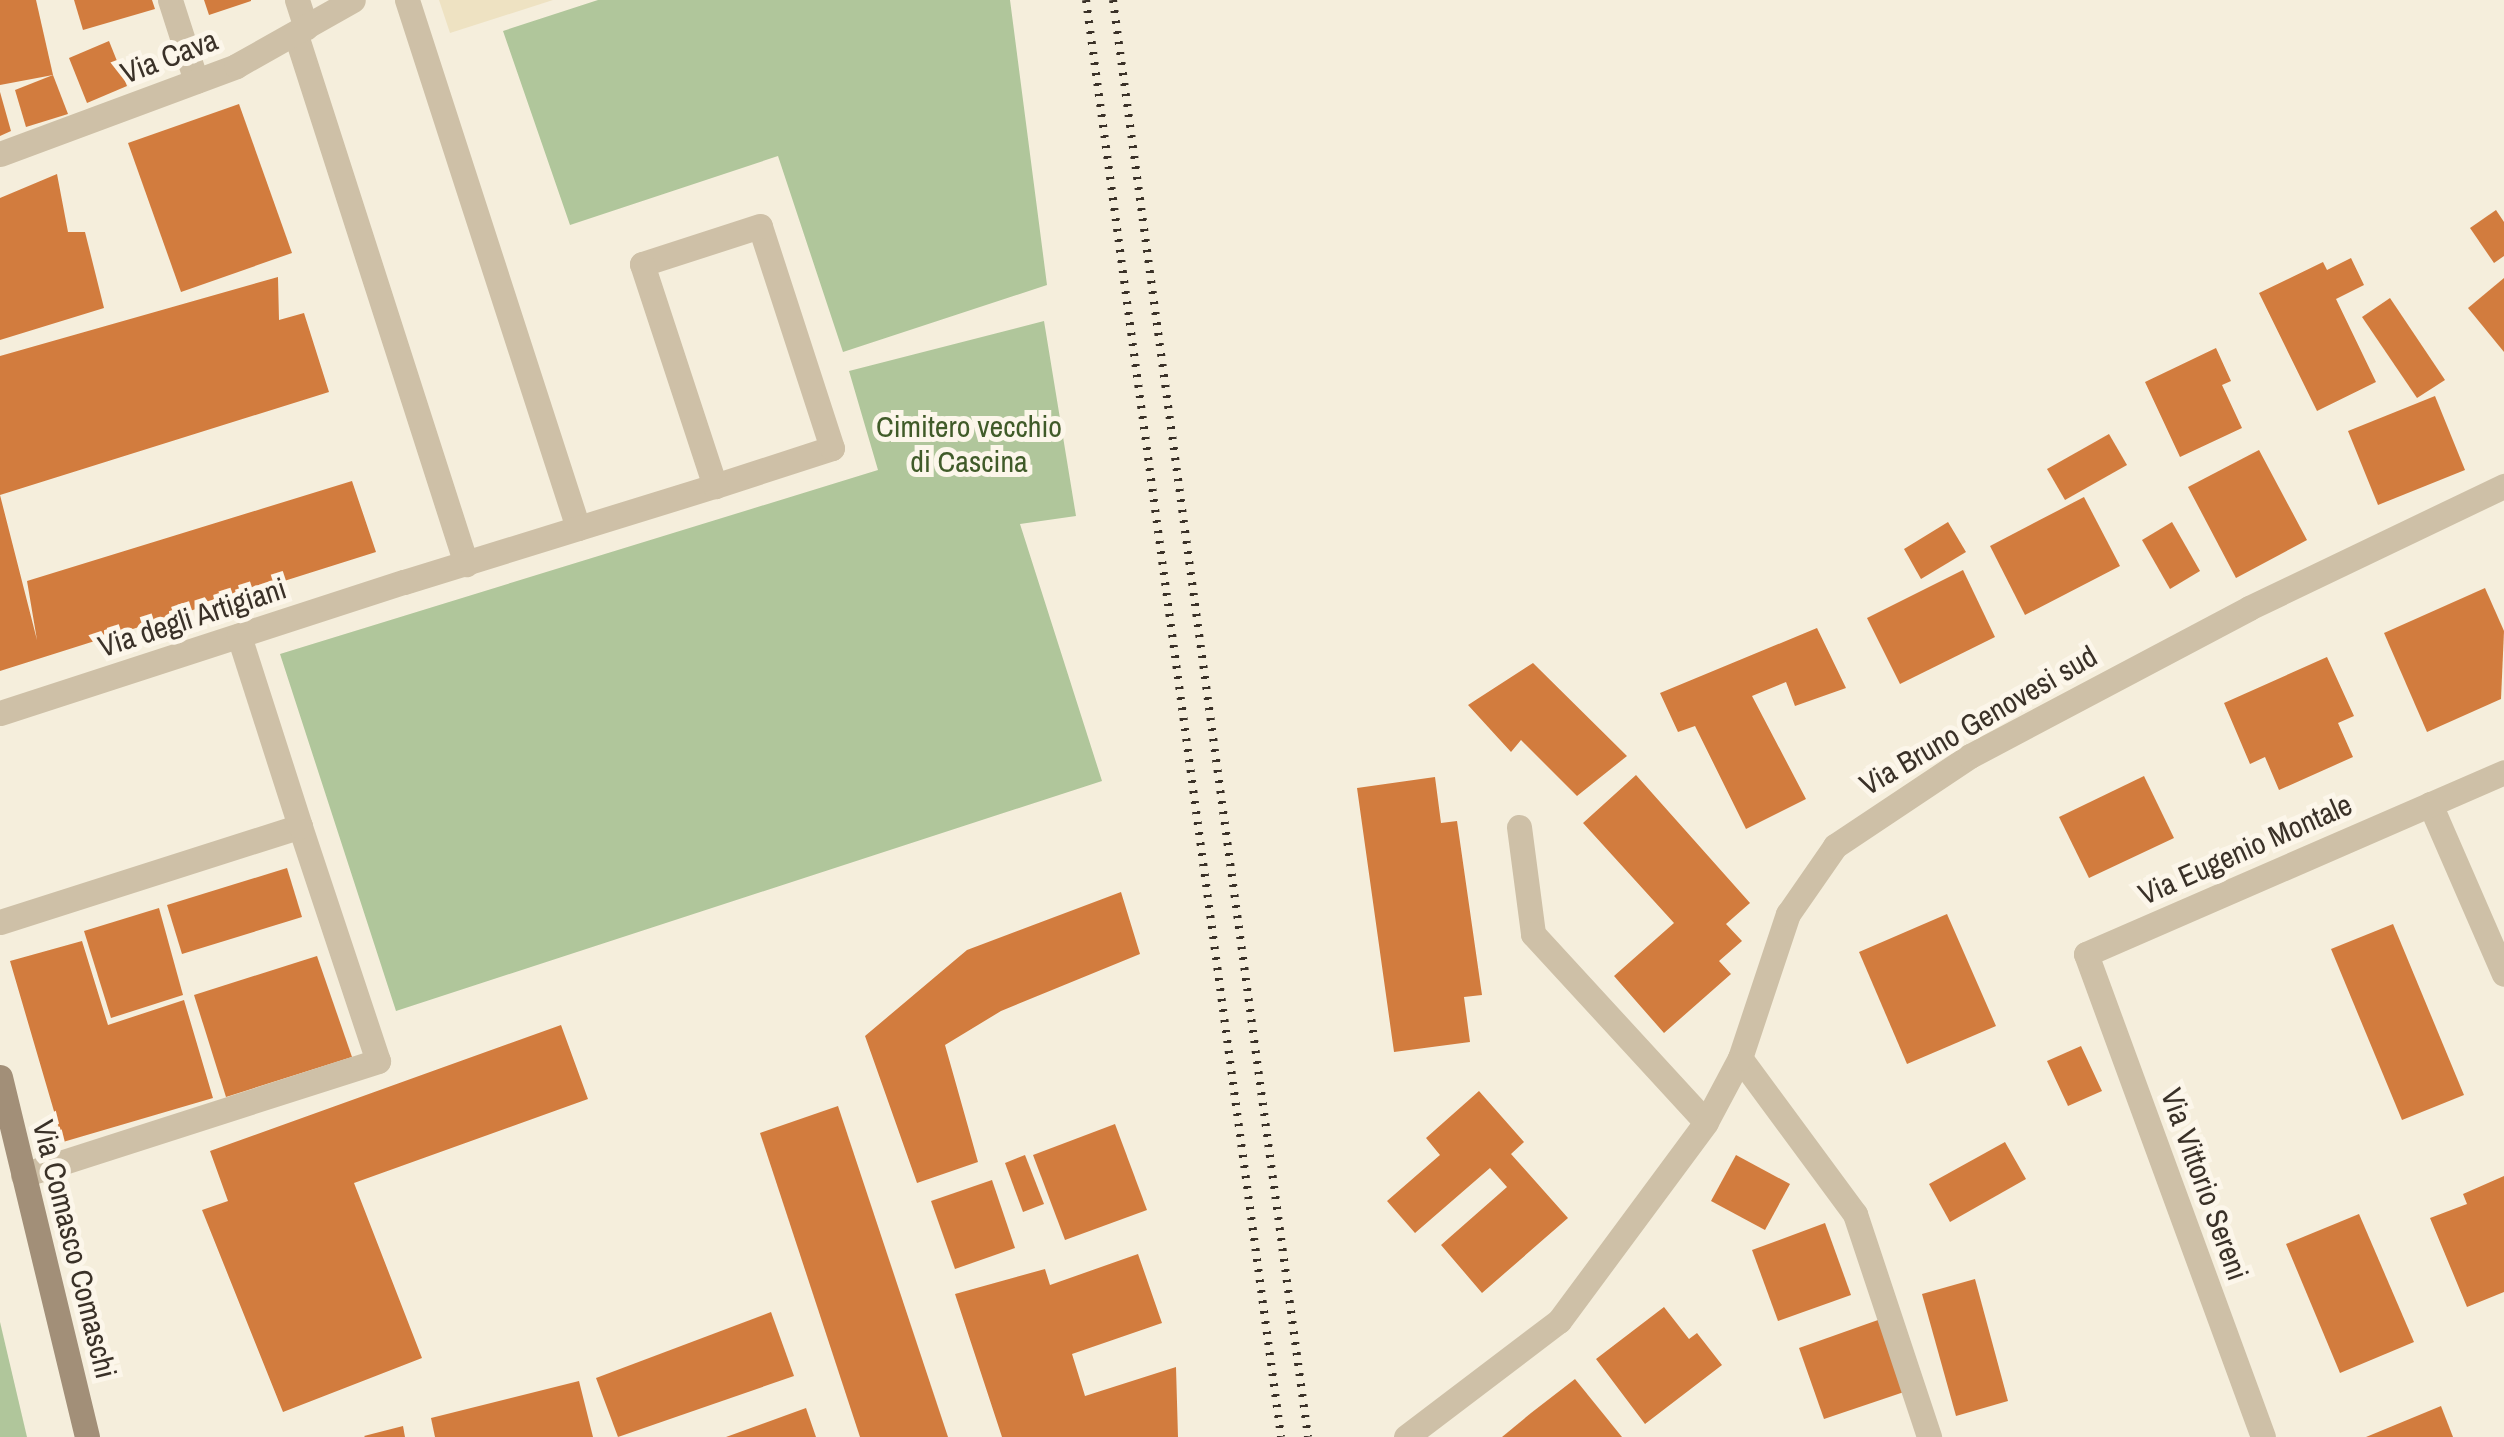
<!DOCTYPE html>
<html>
<head>
<meta charset="utf-8">
<style>
	body { margin:0 }
	#map { position:relative; width:2504px; height:1437px; overflow:hidden; background:#f5eedc; font-family:"Archivo Narrow",sans-serif }
	div>[style] { position:absolute }
	.green>* { inset:0; background:#b0c69b }
	.plaza>* { inset:0; background:#eee2c2 }
	.building>* { inset:0; background:#d27c3e }
	.service>* { height:25px; margin:-12.5px; padding:0 12.5px; transform-origin:12.5px; border-radius:12.5px; background:#cec0a7 }
	.minor>* { height:25px; margin:-12.5px; padding:0 12.5px; transform-origin:12.5px; border-radius:12.5px; background:#cec0a7 }
	.secondary>* { height:25px; margin:-12.5px; padding:0 12.5px; transform-origin:12.5px; border-radius:12.5px; background:#a28f78 }
	.rail>* { height:8px; margin-top:-4px; transform-origin:0; background:repeating-linear-gradient(90deg,#3a3128 0 2.5px,transparent 0 10.5px) }
	span { translate:-50% -50%; white-space:nowrap; text-align:center; line-height:1.15; -webkit-text-stroke:10px #fcf6ea; paint-order:stroke }
	.street-label { font-size:30px; color:#3a3128 }
	.park-label { font-size:30px; color:#405b29 }
</style>
</head>
<body>
<div id="map">
	<div class="green">
		<i style="clip-path:polygon(598px 0,1010px 0,1047px 285px,843px 352px,778px 156px,570px 225px,503px 31px)"></i>
		<i style="clip-path:polygon(1044px 321px,1076px 516px,1020px 524px,1102px 781px,396px 1011px,280px 654px,878px 470px,849px 371px)"></i>
		<i style="clip-path:polygon(0 1322px,27px 1437px,0 1437px)"></i>
	</div>
	<div class="plaza">
		<i style="clip-path:polygon(439px 0,553px 0,450px 33px)"></i>
	</div>
	<div class="building">
		<i style="clip-path:polygon(0 0,36px 0,53px 75px,0 85px)"></i>
		<i style="clip-path:polygon(74px 0,152px 0,155px 9px,83px 30px)"></i>
		<i style="clip-path:polygon(204px 0,251px 0,251px 1px,209px 15px)"></i>
		<i style="clip-path:polygon(109px 41px,127px 86px,87px 103px,69px 58px)"></i>
		<i style="clip-path:polygon(53px 75px,68px 114px,26px 127px,15px 90px)"></i>
		<i style="clip-path:polygon(0 92px,11px 131px,0 136px)"></i>
		<i style="clip-path:polygon(239px 104px,292px 253px,181px 292px,128px 143px)"></i>
		<i style="clip-path:polygon(57px 174px,68px 232px,85px 232px,104px 308px,0 340px,0 198px)"></i>
		<i style="clip-path:polygon(2496px 210px,2504px 222px,2504px 256px,2494px 263px,2470px 228px)"></i>
		<i style="clip-path:polygon(2351px 258px,2364px 285px,2336px 299px,2376px 382px,2317px 411px,2259px 293px,2323px 262px,2327px 270px)"></i>
		<i style="clip-path:polygon(278px 277px,279px 320px,304px 313px,329px 392px,0 495px,0 356px)"></i>
		<i style="clip-path:polygon(2504px 278px,2504px 352px,2468px 308px)"></i>
		<i style="clip-path:polygon(2390px 298px,2445px 380px,2417px 398px,2362px 317px)"></i>
		<i style="clip-path:polygon(2216px 348px,2231px 381px,2222px 385px,2242px 428px,2180px 457px,2145px 382px)"></i>
		<i style="clip-path:polygon(2435px 396px,2465px 470px,2378px 505px,2348px 431px)"></i>
		<i style="clip-path:polygon(2109px 434px,2127px 465px,2065px 500px,2047px 469px)"></i>
		<i style="clip-path:polygon(2259px 450px,2307px 540px,2236px 578px,2188px 487px)"></i>
		<i style="clip-path:polygon(352px 481px,376px 552px,0 671px,0 495px,37px 640px,27px 581px)"></i>
		<i style="clip-path:polygon(2084px 497px,2120px 566px,2025px 615px,1990px 546px)"></i>
		<i style="clip-path:polygon(1948px 522px,1966px 552px,1921px 579px,1904px 549px)"></i>
		<i style="clip-path:polygon(2172px 522px,2200px 571px,2170px 589px,2142px 540px)"></i>
		<i style="clip-path:polygon(1963px 570px,1995px 637px,1900px 684px,1867px 618px)"></i>
		<i style="clip-path:polygon(2485px 588px,2504px 631px,2501px 699px,2427px 732px,2384px 633px)"></i>
		<i style="clip-path:polygon(1817px 628px,1846px 688px,1795px 706px,1786px 682px,1752px 696px,1806px 799px,1746px 829px,1695px 726px,1678px 732px,1660px 693px)"></i>
		<i style="clip-path:polygon(2327px 657px,2354px 716px,2338px 723px,2353px 757px,2279px 790px,2265px 757px,2250px 764px,2224px 703px)"></i>
		<i style="clip-path:polygon(1533px 663px,1627px 756px,1577px 796px,1521px 740px,1511px 752px,1468px 705px)"></i>
		<i style="clip-path:polygon(1636px 775px,1750px 903px,1726px 924px,1742px 941px,1719px 961px,1731px 974px,1664px 1033px,1614px 976px,1674px 923px,1583px 823px)"></i>
		<i style="clip-path:polygon(2144px 776px,2174px 838px,2089px 878px,2059px 817px)"></i>
		<i style="clip-path:polygon(1435px 777px,1441px 823px,1457px 821px,1482px 995px,1464px 997px,1470px 1042px,1394px 1052px,1357px 788px)"></i>
		<i style="clip-path:polygon(287px 868px,302px 917px,182px 954px,167px 905px)"></i>
		<i style="clip-path:polygon(1121px 892px,1140px 954px,1001px 1011px,945px 1045px,978px 1162px,917px 1183px,865px 1036px,967px 950px)"></i>
		<i style="clip-path:polygon(159px 908px,183px 995px,111px 1018px,84px 931px)"></i>
		<i style="clip-path:polygon(1947px 914px,1996px 1026px,1907px 1064px,1859px 952px)"></i>
		<i style="clip-path:polygon(2393px 924px,2464px 1095px,2402px 1120px,2331px 949px)"></i>
		<i style="clip-path:polygon(82px 941px,108px 1025px,184px 1000px,213px 1098px,63px 1142px,10px 961px)"></i>
		<i style="clip-path:polygon(317px 956px,352px 1057px,226px 1097px,194px 995px)"></i>
		<i style="clip-path:polygon(561px 1025px,588px 1099px,354px 1183px,422px 1358px,283px 1412px,202px 1210px,228px 1201px,210px 1151px)"></i>
		<i style="clip-path:polygon(2081px 1046px,2102px 1091px,2068px 1106px,2047px 1061px)"></i>
		<i style="clip-path:polygon(1479px 1091px,1524px 1142px,1511px 1154px,1568px 1218px,1482px 1293px,1441px 1245px,1507px 1187px,1490px 1168px,1415px 1233px,1387px 1201px,1440px 1155px,1426px 1138px)"></i>
		<i style="clip-path:polygon(838px 1106px,948px 1437px,860px 1437px,760px 1133px)"></i>
		<i style="clip-path:polygon(1115px 1124px,1147px 1210px,1065px 1240px,1033px 1155px)"></i>
		<i style="clip-path:polygon(2005px 1142px,2026px 1179px,1950px 1222px,1929px 1184px)"></i>
		<i style="clip-path:polygon(1025px 1155px,1044px 1204px,1023px 1212px,1005px 1163px)"></i>
		<i style="clip-path:polygon(1736px 1155px,1790px 1184px,1765px 1230px,1711px 1201px)"></i>
		<i style="clip-path:polygon(2504px 1176px,2504px 1292px,2467px 1307px,2430px 1218px,2467px 1204px,2463px 1194px)"></i>
		<i style="clip-path:polygon(992px 1180px,1015px 1248px,955px 1269px,931px 1201px)"></i>
		<i style="clip-path:polygon(2359px 1214px,2414px 1342px,2340px 1373px,2286px 1244px)"></i>
		<i style="clip-path:polygon(1825px 1223px,1851px 1295px,1778px 1321px,1752px 1250px)"></i>
		<i style="clip-path:polygon(1138px 1254px,1162px 1323px,1072px 1354px,1085px 1396px,1176px 1367px,1178px 1437px,1002px 1437px,955px 1294px,1045px 1269px,1050px 1285px)"></i>
		<i style="clip-path:polygon(1975px 1279px,2008px 1401px,1956px 1416px,1922px 1294px)"></i>
		<i style="clip-path:polygon(1664px 1307px,1689px 1339px,1697px 1333px,1722px 1365px,1645px 1424px,1596px 1359px)"></i>
		<i style="clip-path:polygon(771px 1312px,794px 1376px,618px 1437px,596px 1378px)"></i>
		<i style="clip-path:polygon(1878px 1320px,1904px 1392px,1824px 1419px,1799px 1348px)"></i>
		<i style="clip-path:polygon(1575px 1379px,1622px 1437px,1502px 1437px,1531px 1413px)"></i>
		<i style="clip-path:polygon(579px 1381px,593px 1437px,435px 1437px,431px 1418px)"></i>
		<i style="clip-path:polygon(2441px 1406px,2453px 1437px,2366px 1437px)"></i>
		<i style="clip-path:polygon(806px 1408px,816px 1437px,726px 1437px)"></i>
		<i style="clip-path:polygon(403px 1426px,405px 1437px,365px 1437px,364px 1436px)"></i>
	</div>
	<div class="service">
		<i style="left:170px;top:0;width:85px;rotate:72.2deg"></i>
		<i style="left:297px;top:0;width:29px;rotate:72deg"></i>
		<i style="left:407px;top:0;width:555px;rotate:72.05deg"></i>
		<i style="left:296px;top:35px;width:556px;rotate:72.18deg"></i>
		<i style="left:404px;top:582px;width:325px;rotate:-17.2deg"></i>
		<i style="left:715px;top:486px;width:123px;rotate:-18deg"></i>
		<i style="left:832px;top:448px;width:233px;rotate:-108deg"></i>
		<i style="left:760px;top:226px;width:124px;rotate:162.1deg"></i>
		<i style="left:642px;top:264px;width:234px;rotate:71.8deg"></i>
		<i style="left:1519px;top:827px;width:108px;rotate:82.5deg"></i>
		<i style="left:1533px;top:934px;width:255px;rotate:47.4deg"></i>
		<i style="left:2086px;top:954px;width:514px;rotate:69.87deg"></i>
		<i style="left:1740px;top:1058px;width:194px;rotate:53.6deg"></i>
		<i style="left:1855px;top:1214px;width:235px;rotate:71.6deg"></i>
		<i style="left:23px;top:1175px;width:373px;rotate:-17.8deg"></i>
		<i style="left:378px;top:1061px;width:248px;rotate:-108.4deg"></i>
	</div>
	<div class="minor">
		<i style="left:0;top:154px;width:252px;rotate:-20.4deg"></i>
		<i style="left:236px;top:66px;width:134px;rotate:-29.4deg"></i>
		<i style="left:0;top:713px;width:425px;rotate:-18deg"></i>
		<i style="left:2430px;top:804px;width:185px;rotate:66.5deg"></i>
		<i style="left:0;top:922px;width:315px;rotate:-17.7deg"></i>
		<i style="left:300px;top:826px;width:200px;rotate:-107.8deg"></i>
		<i style="left:2086px;top:954px;width:456px;rotate:-23.5deg"></i>
		<i style="left:1406px;top:1437px;width:192px;rotate:-37.2deg"></i>
		<i style="left:1559px;top:1321px;width:247px;rotate:-53.5deg"></i>
		<i style="left:1706px;top:1122px;width:72px;rotate:-62deg"></i>
		<i style="left:1740px;top:1058px;width:152px;rotate:-71.6deg"></i>
		<i style="left:1788px;top:914px;width:83px;rotate:-55.3deg"></i>
		<i style="left:1835px;top:846px;width:162px;rotate:-33.7deg"></i>
		<i style="left:1970px;top:756px;width:316px;rotate:-27.9deg"></i>
		<i style="left:2249px;top:608px;width:283px;rotate:-25.6deg"></i>
	</div>
	<div class="secondary">
		<i style="left:0;top:1077px;width:370px;rotate:76.4deg"></i>
	</div>
	<div class="rail">
		<i style="left:1086px;top:0;width:1450px;rotate:82.27deg"></i>
		<i style="left:1113px;top:0;width:1450px;rotate:82.27deg"></i>
	</div>
	<div class="street-label">
		<span style="left:169px;top:56px;rotate:-21deg">Via Cava</span>
		<span style="left:192px;top:617px;rotate:-18deg">Via degli Artigiani</span>
		<span style="left:1978px;top:720px;rotate:-30deg">Via Bruno Genovesi sud</span>
		<span style="left:2245px;top:849px;rotate:-24deg">Via Eugenio Montale</span>
		<span style="left:2205px;top:1184px;rotate:70deg">Via Vittorio Sereni</span>
		<span style="left:75px;top:1249px;rotate:76deg">Via Comasco Comaschi</span>
	</div>
	<div class="park-label">
		<span style="left:969px;top:443px">Cimitero vecchio<br>di Cascina</span>
	</div>
</div>
</body>
</html>
